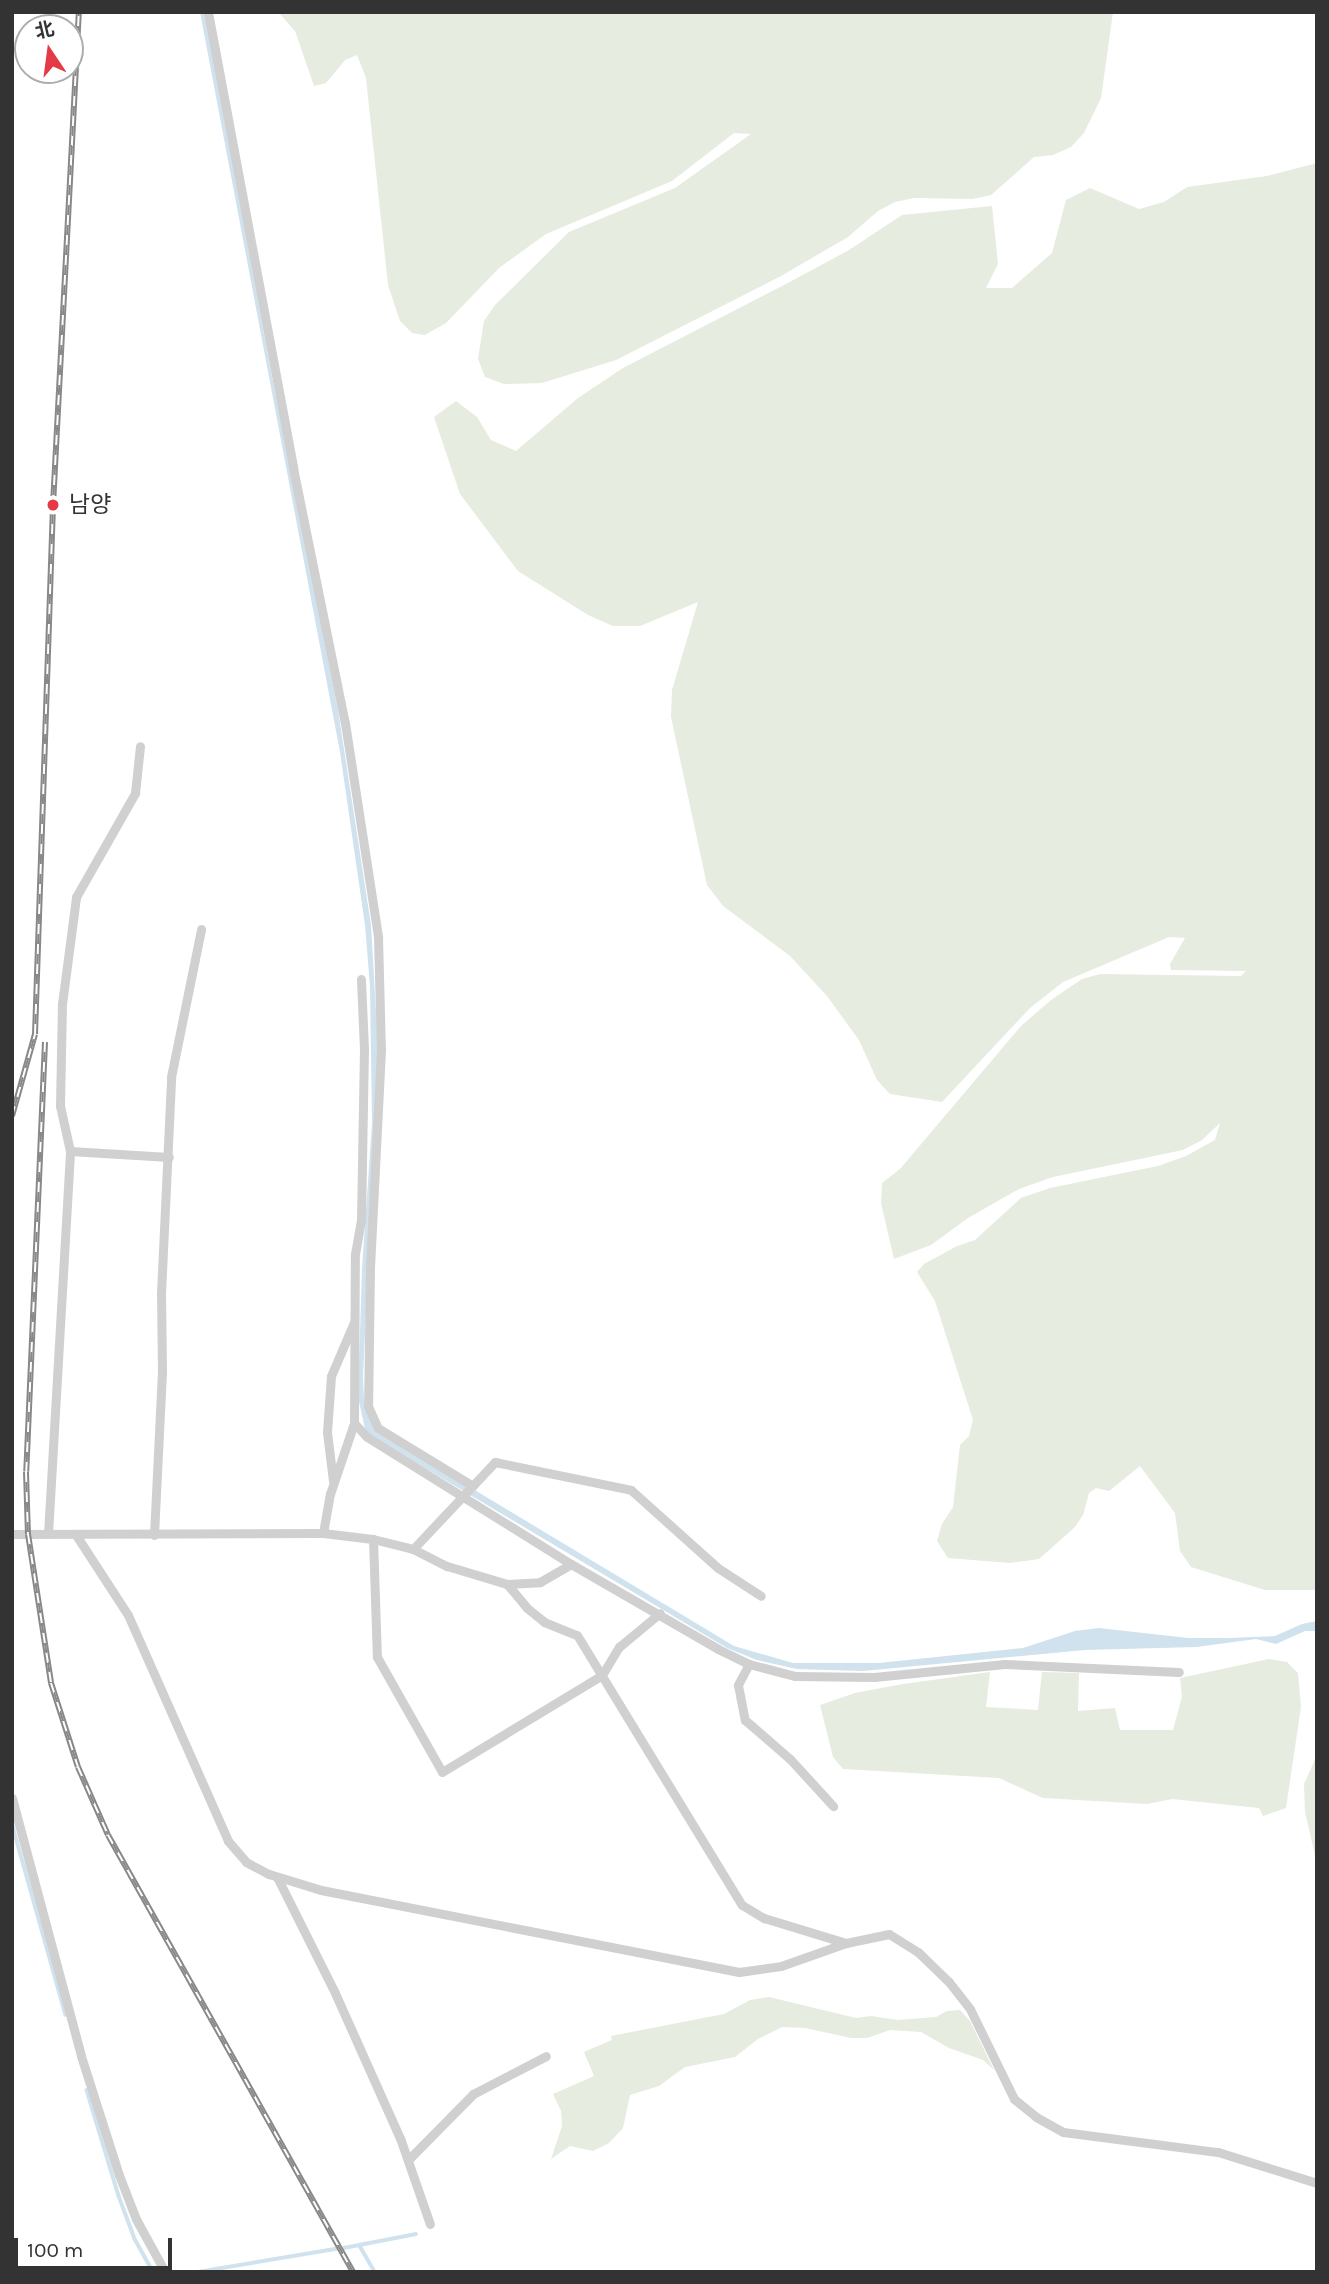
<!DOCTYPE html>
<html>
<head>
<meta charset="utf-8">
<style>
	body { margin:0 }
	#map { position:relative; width:1329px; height:2284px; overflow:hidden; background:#fff; font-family:Karla,"Noto Sans SC","Noto Sans KR",sans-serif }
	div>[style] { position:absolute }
	.green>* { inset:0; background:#e6ecdf }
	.water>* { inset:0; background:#cfe2ee }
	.stream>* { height:3.5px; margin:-1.75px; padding:0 1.75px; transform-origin:1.75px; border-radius:1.75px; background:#cfe2ee }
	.street>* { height:9px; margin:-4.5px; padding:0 4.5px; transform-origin:4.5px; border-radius:4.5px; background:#d0d0d0 }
	.rail>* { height:6px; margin-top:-3px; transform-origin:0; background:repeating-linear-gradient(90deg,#fff 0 10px,#888 0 20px); box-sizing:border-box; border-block:2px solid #888 }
	.dots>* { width:19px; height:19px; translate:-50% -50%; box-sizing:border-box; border:4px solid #fff; border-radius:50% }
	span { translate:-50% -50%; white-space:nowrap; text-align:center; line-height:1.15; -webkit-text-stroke:7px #fff; paint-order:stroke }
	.poi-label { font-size:23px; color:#333 }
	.left { translate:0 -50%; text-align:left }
	.frame { position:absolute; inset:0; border:14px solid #333; pointer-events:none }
	.north { position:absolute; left:14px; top:14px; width:70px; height:70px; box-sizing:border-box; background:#fff; border:2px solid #adadad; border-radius:50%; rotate:347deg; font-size:19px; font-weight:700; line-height:28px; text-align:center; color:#333 }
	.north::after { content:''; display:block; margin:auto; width:24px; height:32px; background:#e63946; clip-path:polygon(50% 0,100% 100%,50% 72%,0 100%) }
	.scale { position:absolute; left:14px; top:2238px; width:158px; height:32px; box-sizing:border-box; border:4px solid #333; border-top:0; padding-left:9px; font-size:21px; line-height:24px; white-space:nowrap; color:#333; -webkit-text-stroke:5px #fff; paint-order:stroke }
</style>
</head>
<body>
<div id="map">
	<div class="green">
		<i style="clip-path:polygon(278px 12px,1113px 12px,1101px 98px,1084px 133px,1071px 147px,1053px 155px,1034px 157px,991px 195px,973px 199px,914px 198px,895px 202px,878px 211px,848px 237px,781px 276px,616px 360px,542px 383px,504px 384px,485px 377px,478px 359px,484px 321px,495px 305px,569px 232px,675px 188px,751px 134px,734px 133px,672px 181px,546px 234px,499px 268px,446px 323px,425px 335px,412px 333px,400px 321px,388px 285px,366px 78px,357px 55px,345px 60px,326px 83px,314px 86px,295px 31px)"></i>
		<i style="clip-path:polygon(1317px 163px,1317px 1590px,1265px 1590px,1191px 1567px,1180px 1551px,1175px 1513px,1140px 1466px,1109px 1491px,1096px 1488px,1089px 1493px,1083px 1515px,1075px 1527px,1039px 1559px,1010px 1563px,948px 1558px,937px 1541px,942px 1524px,953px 1507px,960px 1445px,969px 1436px,973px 1420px,935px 1301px,917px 1272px,924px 1264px,957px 1246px,975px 1240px,1021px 1198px,1050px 1188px,1158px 1166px,1186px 1156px,1215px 1140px,1220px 1123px,1202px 1140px,1183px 1150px,1053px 1177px,1019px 1189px,968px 1218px,931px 1245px,894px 1259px,881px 1203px,882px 1183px,900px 1169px,1021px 1026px,1051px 1000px,1082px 979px,1100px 974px,1241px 976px,1246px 971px,1171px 970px,1170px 964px,1185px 938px,1169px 937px,1063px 982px,1030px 1008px,942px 1102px,890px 1094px,877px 1080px,859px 1040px,827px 996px,790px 956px,723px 906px,707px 885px,671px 717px,672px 690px,698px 602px,640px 626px,613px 626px,588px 615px,518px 571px,460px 494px,434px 417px,456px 401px,477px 417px,491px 440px,516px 451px,578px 398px,623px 368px,786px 284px,849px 250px,902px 215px,992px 206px,998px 264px,986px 288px,1012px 288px,1052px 253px,1066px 200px,1090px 188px,1139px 209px,1164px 202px,1187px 187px,1267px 176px)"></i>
		<i style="clip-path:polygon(1269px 1659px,1287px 1662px,1298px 1673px,1301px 1707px,1286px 1808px,1263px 1816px,1259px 1808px,1172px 1799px,1147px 1804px,1043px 1798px,999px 1778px,843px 1769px,833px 1757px,820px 1705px,855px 1693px,903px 1684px,990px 1672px,986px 1707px,1038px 1710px,1042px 1672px,1079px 1673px,1078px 1711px,1115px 1708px,1120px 1730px,1173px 1730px,1182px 1697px,1180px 1678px)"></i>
		<i style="clip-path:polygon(1317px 1755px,1317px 1864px,1305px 1812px,1304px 1784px)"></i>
		<i style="clip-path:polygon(769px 1997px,856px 2018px,871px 2016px,898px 2020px,936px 2017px,947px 2011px,960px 2010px,970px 2021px,994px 2070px,983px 2060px,949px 2048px,921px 2032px,890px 2030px,867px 2038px,851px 2038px,805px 2028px,782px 2027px,758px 2039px,735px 2057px,685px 2067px,659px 2086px,630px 2095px,623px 2128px,609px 2143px,593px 2151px,570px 2146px,551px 2159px,562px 2126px,561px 2111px,553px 2094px,594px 2076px,584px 2052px,612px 2040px,611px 2036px,724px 2014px,750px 2000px)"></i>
	</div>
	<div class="water">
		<i style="clip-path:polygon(200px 12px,205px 12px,271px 372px,338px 710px,371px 925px,378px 1047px,363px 1377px,364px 1399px,370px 1420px,408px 1450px,734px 1646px,793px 1663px,879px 1663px,1023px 1648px,1075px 1631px,1099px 1628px,1188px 1638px,1228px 1638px,1275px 1636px,1302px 1624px,1317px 1621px,1317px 1631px,1305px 1631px,1276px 1644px,1256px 1639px,1196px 1647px,1085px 1650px,863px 1671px,797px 1669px,757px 1660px,727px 1648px,373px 1437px,365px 1429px,358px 1397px,362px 1269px,372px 1123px,370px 986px,365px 925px,340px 752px)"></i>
	</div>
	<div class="stream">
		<i style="left:12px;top:1823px;width:199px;rotate:74.3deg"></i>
		<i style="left:87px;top:2090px;width:111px;rotate:73.2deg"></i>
		<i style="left:119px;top:2196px;width:46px;rotate:69.6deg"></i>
		<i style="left:135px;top:2239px;width:38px;rotate:61deg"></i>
		<i style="left:360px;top:2246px;width:30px;rotate:60deg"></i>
		<i style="left:344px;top:2248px;width:73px;rotate:-11deg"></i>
		<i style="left:198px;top:2272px;width:140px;rotate:-9.5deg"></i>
	</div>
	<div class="street">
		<i style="left:208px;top:12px;width:464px;rotate:79.4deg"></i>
		<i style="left:293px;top:468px;width:260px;rotate:78.5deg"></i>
		<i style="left:345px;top:723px;width:217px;rotate:81.2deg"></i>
		<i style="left:378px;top:937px;width:113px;rotate:88.5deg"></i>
		<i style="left:381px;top:1050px;width:218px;rotate:92.9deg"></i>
		<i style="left:370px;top:1268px;width:138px;rotate:90.8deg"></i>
		<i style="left:368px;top:1406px;width:24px;rotate:66deg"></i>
		<i style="left:378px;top:1428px;width:111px;rotate:31.4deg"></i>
		<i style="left:70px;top:1151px;width:99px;rotate:3.5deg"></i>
		<i style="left:354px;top:1423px;width:19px;rotate:47deg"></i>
		<i style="left:367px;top:1437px;width:240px;rotate:31.9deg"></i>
		<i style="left:333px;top:1481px;width:49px;rotate:-97deg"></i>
		<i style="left:327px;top:1432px;width:56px;rotate:-85.9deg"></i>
		<i style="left:331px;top:1376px;width:59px;rotate:-66.9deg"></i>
		<i style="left:323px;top:1533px;width:50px;rotate:6.8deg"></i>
		<i style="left:373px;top:1539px;width:41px;rotate:14deg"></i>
		<i style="left:413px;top:1549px;width:38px;rotate:27deg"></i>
		<i style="left:447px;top:1566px;width:63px;rotate:16.7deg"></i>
		<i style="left:507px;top:1584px;width:31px;rotate:50deg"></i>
		<i style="left:527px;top:1608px;width:22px;rotate:39deg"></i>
		<i style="left:544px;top:1622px;width:35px;rotate:22deg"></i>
		<i style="left:577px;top:1635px;width:316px;rotate:58.6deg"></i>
		<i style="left:742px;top:1905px;width:26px;rotate:31deg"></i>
		<i style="left:764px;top:1918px;width:86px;rotate:17deg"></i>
		<i style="left:12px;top:1534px;width:311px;rotate:-0.2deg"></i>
		<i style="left:323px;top:1533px;width:40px;rotate:-80deg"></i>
		<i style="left:330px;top:1494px;width:75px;rotate:-71.3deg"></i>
		<i style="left:354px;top:1423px;width:169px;rotate:-89.7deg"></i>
		<i style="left:355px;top:1254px;width:35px;rotate:-80deg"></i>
		<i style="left:361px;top:1220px;width:171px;rotate:-89deg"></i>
		<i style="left:364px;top:1049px;width:70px;rotate:-92.5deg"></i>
		<i style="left:48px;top:1534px;width:384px;rotate:-86.7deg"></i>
		<i style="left:70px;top:1151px;width:46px;rotate:-102.5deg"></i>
		<i style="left:60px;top:1106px;width:102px;rotate:-88.9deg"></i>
		<i style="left:62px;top:1004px;width:108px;rotate:-82.5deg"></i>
		<i style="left:76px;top:897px;width:120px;rotate:-60.4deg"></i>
		<i style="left:135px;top:793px;width:47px;rotate:-83.9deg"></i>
		<i style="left:76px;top:1535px;width:95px;rotate:57deg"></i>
		<i style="left:128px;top:1615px;width:247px;rotate:66.1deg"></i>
		<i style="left:228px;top:1841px;width:28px;rotate:49deg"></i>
		<i style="left:246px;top:1862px;width:26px;rotate:28deg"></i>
		<i style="left:269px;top:1874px;width:54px;rotate:17.1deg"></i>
		<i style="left:321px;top:1890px;width:426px;rotate:11.1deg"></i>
		<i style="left:739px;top:1972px;width:42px;rotate:-8.1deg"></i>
		<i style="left:781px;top:1966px;width:69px;rotate:-19.5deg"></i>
		<i style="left:846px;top:1943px;width:44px;rotate:-11.8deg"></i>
		<i style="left:889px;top:1934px;width:34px;rotate:32deg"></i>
		<i style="left:918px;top:1952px;width:43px;rotate:44.1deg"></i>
		<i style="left:949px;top:1982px;width:34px;rotate:52deg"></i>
		<i style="left:970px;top:2009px;width:100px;rotate:63.9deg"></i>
		<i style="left:1014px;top:2099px;width:28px;rotate:39deg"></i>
		<i style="left:1036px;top:2117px;width:31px;rotate:29deg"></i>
		<i style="left:1063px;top:2132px;width:156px;rotate:7.4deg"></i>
		<i style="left:1218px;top:2152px;width:104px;rotate:17.4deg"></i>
		<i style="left:154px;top:1535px;width:163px;rotate:-87.2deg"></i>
		<i style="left:162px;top:1372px;width:79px;rotate:-90.7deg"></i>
		<i style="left:161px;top:1293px;width:216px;rotate:-87.3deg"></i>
		<i style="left:171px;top:1077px;width:151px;rotate:-78.5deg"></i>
		<i style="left:373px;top:1539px;width:118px;rotate:88.1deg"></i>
		<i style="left:377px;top:1657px;width:132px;rotate:60.5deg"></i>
		<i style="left:442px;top:1772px;width:187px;rotate:-31.2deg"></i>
		<i style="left:602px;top:1675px;width:33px;rotate:-59deg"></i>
		<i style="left:619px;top:1647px;width:53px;rotate:-39.7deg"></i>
		<i style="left:413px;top:1549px;width:120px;rotate:-46.7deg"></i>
		<i style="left:495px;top:1462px;width:139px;rotate:11.6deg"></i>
		<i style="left:631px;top:1490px;width:117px;rotate:41.9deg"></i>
		<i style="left:718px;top:1568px;width:51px;rotate:33.1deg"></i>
		<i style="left:507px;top:1584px;width:33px;rotate:-3deg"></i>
		<i style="left:540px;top:1582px;width:36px;rotate:-30deg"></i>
		<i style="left:571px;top:1564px;width:170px;rotate:30deg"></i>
		<i style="left:718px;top:1649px;width:34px;rotate:26deg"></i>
		<i style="left:749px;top:1664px;width:48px;rotate:14.6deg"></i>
		<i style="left:795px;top:1676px;width:79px;rotate:0.7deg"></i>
		<i style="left:874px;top:1677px;width:131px;rotate:-5.7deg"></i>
		<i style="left:1004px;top:1664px;width:175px;rotate:2.6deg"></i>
		<i style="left:749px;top:1664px;width:24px;rotate:118deg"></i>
		<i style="left:738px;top:1685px;width:36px;rotate:79deg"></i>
		<i style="left:745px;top:1720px;width:60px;rotate:40.9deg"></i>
		<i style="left:790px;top:1759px;width:64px;rotate:47.5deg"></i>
		<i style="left:12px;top:1798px;width:267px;rotate:75deg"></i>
		<i style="left:81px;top:2056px;width:125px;rotate:72.3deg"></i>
		<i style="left:119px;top:2175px;width:47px;rotate:68.9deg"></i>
		<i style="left:136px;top:2219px;width:60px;rotate:61.3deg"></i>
		<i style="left:277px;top:1877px;width:130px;rotate:63.4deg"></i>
		<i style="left:335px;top:1993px;width:159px;rotate:65.9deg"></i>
		<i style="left:400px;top:2138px;width:91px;rotate:70.8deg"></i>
		<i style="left:408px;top:2160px;width:93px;rotate:-45.4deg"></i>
		<i style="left:473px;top:2094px;width:82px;rotate:-27.5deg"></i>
	</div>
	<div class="rail">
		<i style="left:45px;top:1042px;width:430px;rotate:92.5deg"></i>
		<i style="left:26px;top:1472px;width:62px;rotate:88.2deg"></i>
		<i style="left:28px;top:1534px;width:151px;rotate:81.2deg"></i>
		<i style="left:51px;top:1683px;width:88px;rotate:72.2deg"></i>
		<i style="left:78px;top:1767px;width:74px;rotate:66.2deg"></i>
		<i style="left:108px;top:1835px;width:501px;rotate:60.72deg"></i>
		<i style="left:12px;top:1116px;width:85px;rotate:-74.3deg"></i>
		<i style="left:35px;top:1034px;width:529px;rotate:-88.05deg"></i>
		<i style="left:53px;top:505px;width:494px;rotate:-87deg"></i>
	</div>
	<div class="dots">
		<i style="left:53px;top:505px;background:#e63946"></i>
	</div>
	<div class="poi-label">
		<span class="left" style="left:69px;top:505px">남양</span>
	</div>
	<div class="frame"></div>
	<div class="north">北</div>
	<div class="scale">100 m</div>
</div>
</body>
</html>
